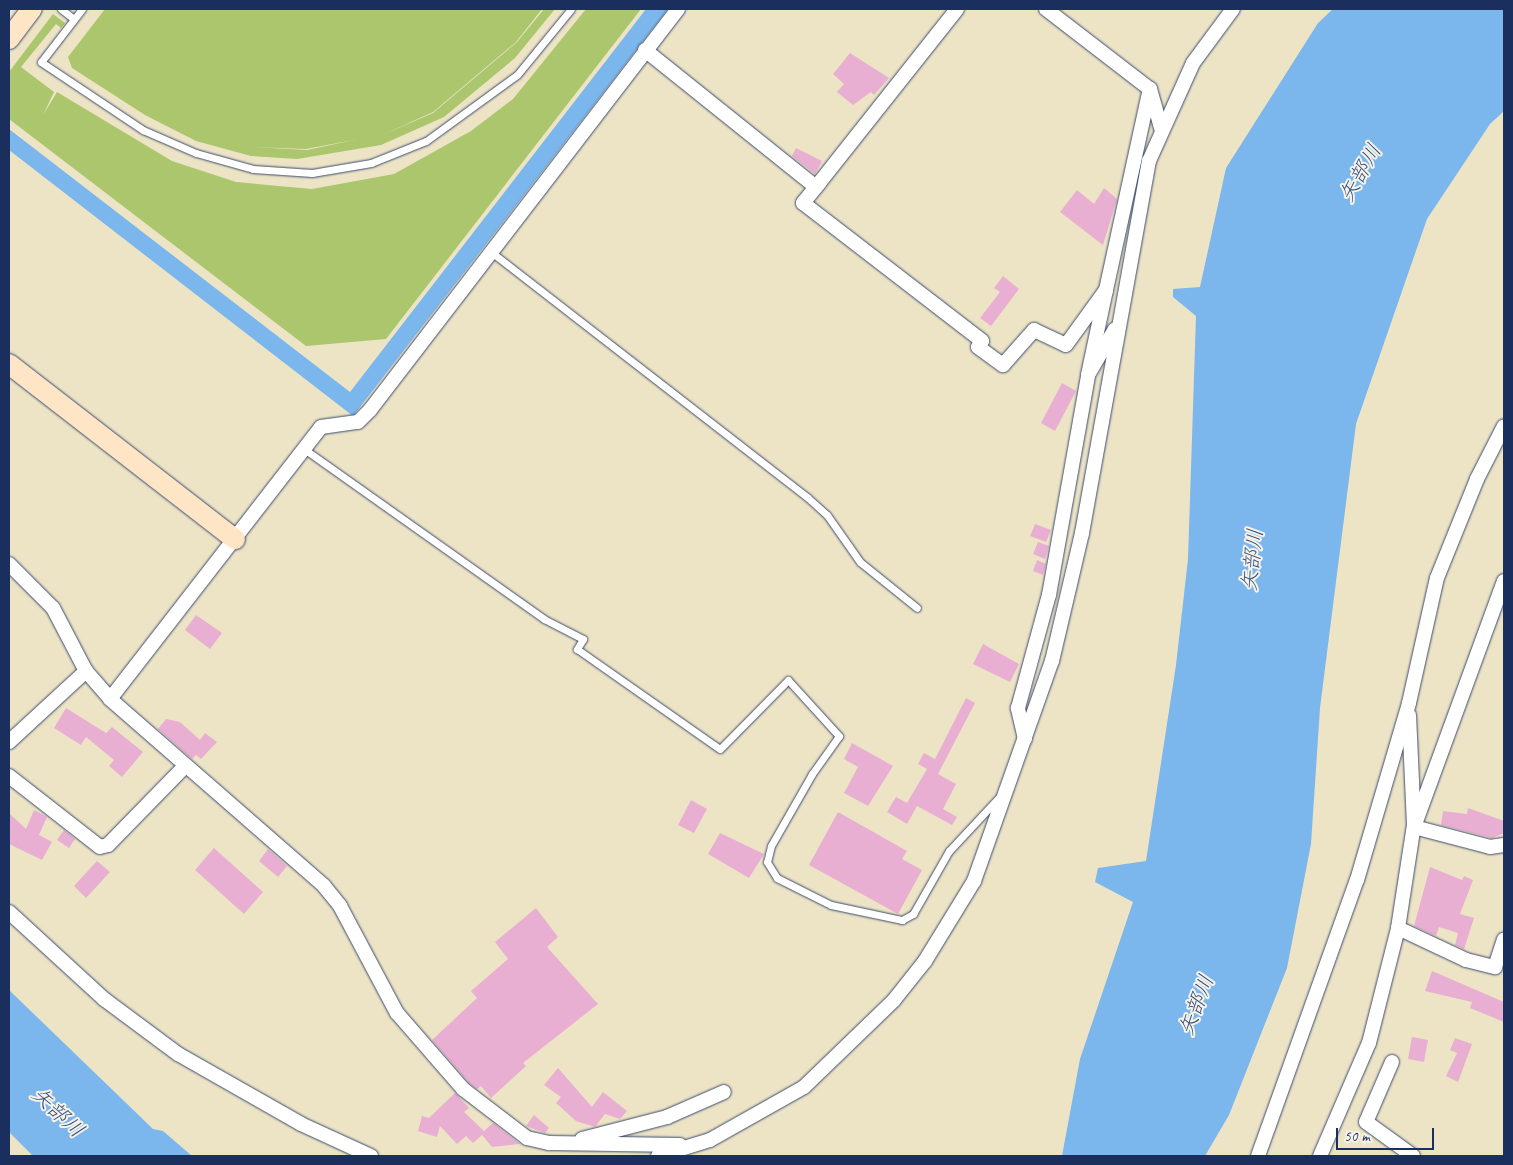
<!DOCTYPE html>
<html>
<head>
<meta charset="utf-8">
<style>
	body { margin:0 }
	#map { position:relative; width:1513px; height:1165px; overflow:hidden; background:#ede4c6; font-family:Caveat,"Klee One",sans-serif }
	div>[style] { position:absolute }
	.green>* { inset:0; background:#abc66d }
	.water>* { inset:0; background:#7bb6ed }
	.building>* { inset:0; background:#e8afd3 }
	.roads { filter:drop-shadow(0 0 1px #3a4a6e) drop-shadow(0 0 1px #3a4a6e) }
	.lane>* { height:7px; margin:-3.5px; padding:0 3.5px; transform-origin:3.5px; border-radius:3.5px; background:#fff }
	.street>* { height:14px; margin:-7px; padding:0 7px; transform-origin:7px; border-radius:7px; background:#fff }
	.secondary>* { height:20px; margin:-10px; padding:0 10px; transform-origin:10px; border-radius:10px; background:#fee5c5 }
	span { translate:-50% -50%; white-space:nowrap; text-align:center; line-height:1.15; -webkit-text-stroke:4px #f7f3e8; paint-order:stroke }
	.water-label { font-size:21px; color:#335182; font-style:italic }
	.frame { position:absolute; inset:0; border:10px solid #1b2f5e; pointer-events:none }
	.scale { position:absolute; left:1336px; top:1128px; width:98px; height:22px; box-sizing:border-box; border:2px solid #1b2f5e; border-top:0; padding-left:6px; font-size:15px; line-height:18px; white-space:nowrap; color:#1b2f5e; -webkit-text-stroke:4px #f7f3e8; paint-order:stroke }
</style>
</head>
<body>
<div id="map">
	<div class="green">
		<i style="clip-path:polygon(evenodd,105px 9px,542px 9px,516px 42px,433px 112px,380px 136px,433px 113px,517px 42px,544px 9px,555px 9px,515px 58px,444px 117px,381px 145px,297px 159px,251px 156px,196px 141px,145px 115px,72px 68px,68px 57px,105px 9px,359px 139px,307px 150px,253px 147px,306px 149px,359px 139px)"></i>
		<i style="clip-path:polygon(586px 9px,641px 9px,386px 339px,306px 346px,9px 119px,9px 72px,53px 14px,65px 23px,61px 28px,56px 24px,21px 67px,54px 92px,43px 115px,57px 92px,172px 161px,236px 182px,312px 189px,394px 174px,471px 131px,513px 99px)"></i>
	</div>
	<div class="water">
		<i style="clip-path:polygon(646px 9px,668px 9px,353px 416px,9px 150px,9px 129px,350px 392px)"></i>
		<i style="clip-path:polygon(1333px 9px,1504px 9px,1504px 111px,1490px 124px,1427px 219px,1356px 424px,1320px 708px,1311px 844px,1287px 968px,1229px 1115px,1205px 1156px,1062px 1156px,1080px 1059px,1133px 902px,1095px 882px,1098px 868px,1146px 861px,1176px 665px,1188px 559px,1196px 316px,1173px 297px,1173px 289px,1200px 287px,1226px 168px,1318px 23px)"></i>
		<i style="clip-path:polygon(9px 990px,153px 1129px,163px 1131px,192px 1156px,33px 1156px,9px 1132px)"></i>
	</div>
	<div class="building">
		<i style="clip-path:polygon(850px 53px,889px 78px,874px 95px,871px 92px,853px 105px,837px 92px,844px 84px,833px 74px)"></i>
		<i style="clip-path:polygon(796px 148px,822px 161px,815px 174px,792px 156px)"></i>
		<i style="clip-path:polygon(1104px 188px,1117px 199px,1103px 245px,1060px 212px,1077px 190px,1094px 204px)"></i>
		<i style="clip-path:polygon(1003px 276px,1019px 289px,991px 326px,980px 318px,1000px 292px,994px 288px)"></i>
		<i style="clip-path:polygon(1062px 383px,1076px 391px,1055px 431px,1041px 423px)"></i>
		<i style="clip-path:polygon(1035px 524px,1051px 530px,1046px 542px,1030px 536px)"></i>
		<i style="clip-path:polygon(1038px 542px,1049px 546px,1045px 559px,1033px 554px)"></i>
		<i style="clip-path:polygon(1037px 560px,1046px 564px,1043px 575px,1033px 571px)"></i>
		<i style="clip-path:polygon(196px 615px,222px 633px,210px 649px,185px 630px)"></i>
		<i style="clip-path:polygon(983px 644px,1019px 664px,1010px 682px,973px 664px)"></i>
		<i style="clip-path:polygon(966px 698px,975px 703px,938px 774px,956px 784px,943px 809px,957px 817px,952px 825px,917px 806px,907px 824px,887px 812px,896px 797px,907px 803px,927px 769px,918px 764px,924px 753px,935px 759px)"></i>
		<i style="clip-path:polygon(66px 708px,106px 733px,112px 727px,143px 752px,122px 777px,109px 766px,114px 760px,86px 737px,81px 745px,54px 728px)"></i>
		<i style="clip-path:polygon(166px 719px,180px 722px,200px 740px,205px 733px,217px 742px,201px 759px,196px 755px,192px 759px,158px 729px)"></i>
		<i style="clip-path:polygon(852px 743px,893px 766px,868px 806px,844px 793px,858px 767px,844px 759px)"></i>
		<i style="clip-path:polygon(691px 800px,707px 809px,694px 833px,678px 825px)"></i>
		<i style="clip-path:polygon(1468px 808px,1504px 821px,1504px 833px,1492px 838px,1441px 825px,1443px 811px,1467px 814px)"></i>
		<i style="clip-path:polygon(34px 810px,47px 817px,39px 835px,52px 842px,42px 860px,9px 844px,9px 813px,26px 829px)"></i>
		<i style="clip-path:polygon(838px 812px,907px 851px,902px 859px,922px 870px,898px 914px,809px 865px)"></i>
		<i style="clip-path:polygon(64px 830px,75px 839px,69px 848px,57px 840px)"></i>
		<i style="clip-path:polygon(720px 833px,764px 854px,749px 878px,708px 854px)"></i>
		<i style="clip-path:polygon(214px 848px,263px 892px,244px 914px,195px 870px)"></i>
		<i style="clip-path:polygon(268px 849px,287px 866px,278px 877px,259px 861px)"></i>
		<i style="clip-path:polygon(97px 861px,110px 872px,86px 898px,74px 886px)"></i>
		<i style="clip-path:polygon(1430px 867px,1462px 880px,1464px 876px,1473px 880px,1460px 914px,1474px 918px,1464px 949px,1455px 945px,1458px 933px,1439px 927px,1436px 936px,1414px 926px)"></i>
		<i style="clip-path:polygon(536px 908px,558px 937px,547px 947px,598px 1004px,523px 1063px,526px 1066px,491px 1098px,481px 1086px,477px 1089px,469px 1083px,432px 1040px,477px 998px,471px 991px,508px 959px,495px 942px)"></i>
		<i style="clip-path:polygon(1432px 971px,1504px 1002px,1504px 1022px,1470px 1008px,1472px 1002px,1425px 991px)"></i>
		<i style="clip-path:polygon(1412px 1037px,1428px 1040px,1424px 1062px,1408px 1059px)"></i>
		<i style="clip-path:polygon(1455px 1038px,1472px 1044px,1458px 1082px,1446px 1076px,1457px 1053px,1450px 1050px)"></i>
		<i style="clip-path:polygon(558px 1068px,592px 1107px,603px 1092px,627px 1111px,620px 1119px,605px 1114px,595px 1127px,576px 1121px,556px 1103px,561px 1097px,544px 1085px)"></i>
		<i style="clip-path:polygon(455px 1093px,469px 1108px,464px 1112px,484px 1131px,493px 1123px,520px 1144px,492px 1147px,482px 1135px,473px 1143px,466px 1136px,457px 1144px,440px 1126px,437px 1137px,418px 1131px,422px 1116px,429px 1118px)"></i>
		<i style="clip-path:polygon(534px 1115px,549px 1128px,545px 1133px,526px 1126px)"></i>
	</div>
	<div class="roads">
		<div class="lane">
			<i style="left:61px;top:9px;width:16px;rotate:38deg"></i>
			<i style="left:82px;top:9px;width:67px;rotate:127.7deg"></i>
			<i style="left:41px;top:62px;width:123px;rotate:33.7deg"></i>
			<i style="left:143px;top:130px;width:58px;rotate:23.5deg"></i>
			<i style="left:196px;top:153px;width:59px;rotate:15.7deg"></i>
			<i style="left:253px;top:169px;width:59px;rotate:3.9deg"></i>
			<i style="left:312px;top:173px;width:60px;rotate:-9.6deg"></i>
			<i style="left:371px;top:163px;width:59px;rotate:-21.8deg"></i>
			<i style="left:426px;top:141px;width:112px;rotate:-36deg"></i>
			<i style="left:517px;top:75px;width:85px;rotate:-50.7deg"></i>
			<i style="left:491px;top:252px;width:400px;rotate:37.8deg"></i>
			<i style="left:807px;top:497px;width:27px;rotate:42deg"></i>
			<i style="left:827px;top:515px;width:57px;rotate:54.9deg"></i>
			<i style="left:860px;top:562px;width:73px;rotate:38.9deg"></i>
			<i style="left:304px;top:449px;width:294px;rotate:35.3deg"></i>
			<i style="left:544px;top:619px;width:44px;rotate:27.1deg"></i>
			<i style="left:583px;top:639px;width:12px;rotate:121deg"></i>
			<i style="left:577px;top:649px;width:174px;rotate:35deg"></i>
			<i style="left:720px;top:749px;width:97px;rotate:-45.4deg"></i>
			<i style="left:788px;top:680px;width:76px;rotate:47.7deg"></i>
			<i style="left:839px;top:736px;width:47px;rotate:125.4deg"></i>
			<i style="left:812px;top:774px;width:83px;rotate:119.7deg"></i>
			<i style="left:771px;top:846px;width:16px;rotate:104deg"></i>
			<i style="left:767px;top:862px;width:19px;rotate:58deg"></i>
			<i style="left:777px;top:878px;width:60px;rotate:26.6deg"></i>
			<i style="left:831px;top:905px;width:73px;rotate:11.9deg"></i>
			<i style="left:902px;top:920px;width:13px;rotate:-29deg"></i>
			<i style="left:913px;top:914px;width:73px;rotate:-60.3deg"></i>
			<i style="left:949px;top:851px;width:81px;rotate:-47deg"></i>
		</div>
		<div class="street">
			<i style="left:1046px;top:9px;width:131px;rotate:37.6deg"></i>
			<i style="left:1150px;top:89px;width:41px;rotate:74.2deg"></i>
			<i style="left:645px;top:50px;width:219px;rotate:38.7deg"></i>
			<i style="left:816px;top:187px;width:227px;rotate:-51.6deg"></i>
			<i style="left:820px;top:182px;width:27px;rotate:129deg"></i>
			<i style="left:803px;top:203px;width:226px;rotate:37.6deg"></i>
			<i style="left:982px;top:341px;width:7px;rotate:124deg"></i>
			<i style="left:978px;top:347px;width:31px;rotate:36deg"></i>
			<i style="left:1003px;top:365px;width:47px;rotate:-48.5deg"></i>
			<i style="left:1034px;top:330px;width:35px;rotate:25deg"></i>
			<i style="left:1066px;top:345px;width:68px;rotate:-54deg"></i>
			<i style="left:1106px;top:290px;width:87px;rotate:102deg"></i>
			<i style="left:1106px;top:290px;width:206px;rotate:-77.7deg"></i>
			<i style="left:9px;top:564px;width:62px;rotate:45deg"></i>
			<i style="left:53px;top:608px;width:71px;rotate:62.4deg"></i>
			<i style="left:86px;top:671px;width:37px;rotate:49deg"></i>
			<i style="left:110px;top:699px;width:284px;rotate:41.1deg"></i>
			<i style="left:324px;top:886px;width:26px;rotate:51deg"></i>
			<i style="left:340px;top:906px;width:121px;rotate:62deg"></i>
			<i style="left:397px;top:1013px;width:101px;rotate:49deg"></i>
			<i style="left:463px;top:1089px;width:81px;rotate:37.4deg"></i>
			<i style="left:527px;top:1138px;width:23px;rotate:13deg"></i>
			<i style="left:549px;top:1143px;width:131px;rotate:0.9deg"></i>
			<i style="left:1504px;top:581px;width:262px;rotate:110.1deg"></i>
			<i style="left:1414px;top:827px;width:79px;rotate:14.7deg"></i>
			<i style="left:1490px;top:847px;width:14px;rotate:-8deg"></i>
			<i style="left:110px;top:699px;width:344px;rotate:-52.2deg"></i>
			<i style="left:321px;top:427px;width:37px;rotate:-8deg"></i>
			<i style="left:358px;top:422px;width:17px;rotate:-45deg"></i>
			<i style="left:370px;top:410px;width:506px;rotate:-52.47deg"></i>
			<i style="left:1025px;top:739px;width:32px;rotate:-103deg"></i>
			<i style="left:1018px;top:708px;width:117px;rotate:-74.7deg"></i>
			<i style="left:1049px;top:595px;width:223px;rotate:-79.9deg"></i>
			<i style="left:1088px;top:375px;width:53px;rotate:-59.6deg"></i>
			<i style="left:9px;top:742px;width:105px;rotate:-42.7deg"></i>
			<i style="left:9px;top:776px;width:115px;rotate:38deg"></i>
			<i style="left:100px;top:847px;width:8px;rotate:-14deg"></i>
			<i style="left:108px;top:845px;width:109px;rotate:-45.7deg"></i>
			<i style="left:9px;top:912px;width:129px;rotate:42.5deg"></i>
			<i style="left:104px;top:999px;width:92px;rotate:36.6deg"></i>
			<i style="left:178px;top:1054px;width:142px;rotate:29.6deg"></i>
			<i style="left:301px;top:1124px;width:77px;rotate:24.6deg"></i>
			<i style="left:1398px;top:928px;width:75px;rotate:25.2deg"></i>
			<i style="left:1466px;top:960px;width:30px;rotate:14deg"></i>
			<i style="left:1495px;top:967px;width:29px;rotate:-72deg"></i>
			<i style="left:1392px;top:1062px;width:65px;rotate:113.4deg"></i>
			<i style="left:1366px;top:1122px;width:58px;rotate:35.9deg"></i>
			<i style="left:582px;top:1139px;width:88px;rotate:-14.5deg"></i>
			<i style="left:667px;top:1117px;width:62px;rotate:-23.7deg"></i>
			<i style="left:658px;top:1156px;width:54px;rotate:-17.1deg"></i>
			<i style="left:710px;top:1140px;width:108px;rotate:-29.4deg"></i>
			<i style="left:804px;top:1087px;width:125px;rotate:-44deg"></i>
			<i style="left:894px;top:1000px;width:50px;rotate:-51.5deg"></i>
			<i style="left:925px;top:961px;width:94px;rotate:-58.5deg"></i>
			<i style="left:974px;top:881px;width:233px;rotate:-70.5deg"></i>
			<i style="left:1052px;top:661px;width:131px;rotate:-76.8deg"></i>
			<i style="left:1082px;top:533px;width:378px;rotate:-79.8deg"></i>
			<i style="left:1149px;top:161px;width:107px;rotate:-65.8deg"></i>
			<i style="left:1193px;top:63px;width:67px;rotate:-53.5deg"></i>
			<i style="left:1258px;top:1156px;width:293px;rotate:-70.3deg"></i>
			<i style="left:1357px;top:880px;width:184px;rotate:-73.6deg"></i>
			<i style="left:1409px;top:703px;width:128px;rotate:-77.4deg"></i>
			<i style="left:1437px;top:578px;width:107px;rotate:-68deg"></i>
			<i style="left:1477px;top:479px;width:59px;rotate:-63deg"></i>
			<i style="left:1320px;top:1156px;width:123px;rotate:-66.6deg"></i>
			<i style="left:1369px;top:1043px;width:119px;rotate:-75.8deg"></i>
			<i style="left:1398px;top:928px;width:104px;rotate:-81.2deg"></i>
			<i style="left:1414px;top:825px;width:110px;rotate:-92.6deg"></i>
		</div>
		<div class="secondary">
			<i style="left:9px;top:39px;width:38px;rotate:-53deg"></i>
			<i style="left:9px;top:364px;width:286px;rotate:37.8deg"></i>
		</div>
	</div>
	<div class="water-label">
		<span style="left:1360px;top:173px;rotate:-60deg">矢部川</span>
		<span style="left:1252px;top:560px;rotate:-84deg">矢部川</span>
		<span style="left:1196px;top:1005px;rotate:-69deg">矢部川</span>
		<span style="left:58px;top:1112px;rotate:43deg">矢部川</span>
	</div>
	<div class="frame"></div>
	<div class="scale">50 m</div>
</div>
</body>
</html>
